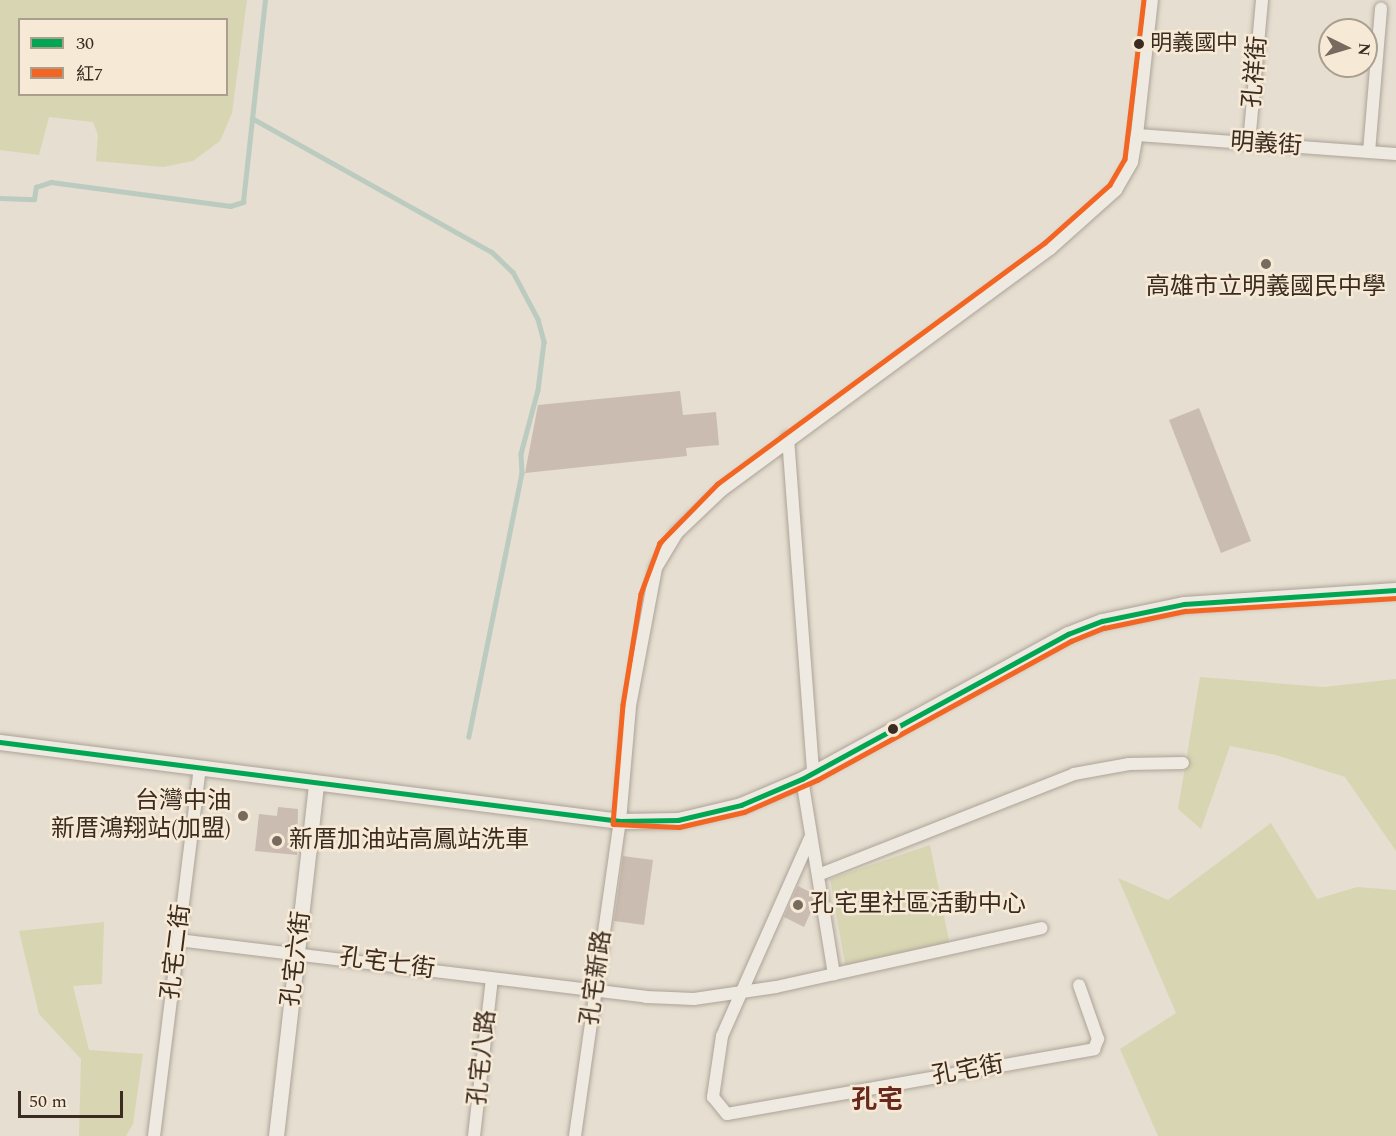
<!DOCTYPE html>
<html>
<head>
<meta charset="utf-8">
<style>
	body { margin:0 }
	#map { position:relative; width:1396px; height:1136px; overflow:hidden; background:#e6ded0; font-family:Spectral,"Noto Sans TC",serif }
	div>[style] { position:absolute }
	.green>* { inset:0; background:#d8d5b2 }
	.stream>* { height:4.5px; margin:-2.25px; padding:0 2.25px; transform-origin:2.25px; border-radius:2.25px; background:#bbcbc0 }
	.building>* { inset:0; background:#cabcb0 }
	.roads { filter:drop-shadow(0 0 2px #aca398) drop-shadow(0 0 2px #aca398) }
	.minor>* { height:12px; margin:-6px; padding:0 6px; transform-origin:6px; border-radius:6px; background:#eee9e1 }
	.tertiary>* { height:15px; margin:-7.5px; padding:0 7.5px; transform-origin:7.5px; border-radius:7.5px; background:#eee9e1 }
	.bus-1>* { height:4.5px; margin:-2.25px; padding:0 2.25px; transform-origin:2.25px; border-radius:2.25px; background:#00a651 }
	.bus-2>* { height:4.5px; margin:-2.25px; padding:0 2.25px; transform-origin:2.25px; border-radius:2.25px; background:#f26522 }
	.dots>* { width:16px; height:16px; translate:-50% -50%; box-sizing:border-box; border:3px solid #f6ead7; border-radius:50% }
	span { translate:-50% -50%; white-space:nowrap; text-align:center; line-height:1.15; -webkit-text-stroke:5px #f6ead7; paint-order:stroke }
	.bus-label { font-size:22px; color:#3b2b20 }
	.left { translate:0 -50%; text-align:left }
	.street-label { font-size:24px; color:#3b2b20 }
	.poi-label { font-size:24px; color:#3b2b20 }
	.right { translate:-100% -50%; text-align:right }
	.neighbourhood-label { font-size:26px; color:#68281e; font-weight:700 }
	.legend { position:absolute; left:18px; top:18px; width:210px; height:78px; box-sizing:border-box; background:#f6ead7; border:2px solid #ab9e8e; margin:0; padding:8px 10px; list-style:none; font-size:18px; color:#3b2b20 }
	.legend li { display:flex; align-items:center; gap:12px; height:30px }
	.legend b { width:30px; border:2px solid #ab9e8e }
	.north { position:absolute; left:1318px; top:18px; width:60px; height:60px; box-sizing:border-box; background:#f6ead7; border:2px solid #ab9e8e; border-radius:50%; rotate:95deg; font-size:16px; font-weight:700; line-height:24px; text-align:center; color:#3b2b20 }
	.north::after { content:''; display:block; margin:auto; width:21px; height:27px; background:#776a5e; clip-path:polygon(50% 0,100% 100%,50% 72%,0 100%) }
	.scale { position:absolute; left:18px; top:1091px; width:105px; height:27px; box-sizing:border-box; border:3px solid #3b2b20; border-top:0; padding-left:8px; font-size:18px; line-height:21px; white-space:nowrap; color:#3b2b20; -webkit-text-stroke:4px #f6ead7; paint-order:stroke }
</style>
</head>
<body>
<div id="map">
	<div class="green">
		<i style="clip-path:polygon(evenodd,0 0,247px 0,232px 113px,220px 141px,193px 161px,163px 167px,96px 161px,98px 135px,93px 122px,49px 117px,39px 155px,0 150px,0 0,20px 20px,226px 20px,226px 94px,20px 94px,20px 20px)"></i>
		<i style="clip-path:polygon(1200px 677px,1323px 687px,1396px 679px,1396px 851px,1345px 777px,1276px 755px,1230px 746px,1201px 829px,1178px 809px)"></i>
		<i style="clip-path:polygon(1271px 823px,1317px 899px,1357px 887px,1396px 890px,1396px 1136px,1158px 1136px,1120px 1049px,1176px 1013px,1118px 878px,1168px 900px)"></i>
		<i style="clip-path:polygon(930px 845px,950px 946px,846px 969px,830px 879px)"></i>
		<i style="clip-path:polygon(104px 922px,102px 984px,73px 986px,89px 1050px,143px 1054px,133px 1124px,126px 1136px,79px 1136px,81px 1059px,39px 1014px,19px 931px)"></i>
	</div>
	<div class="stream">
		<i style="left:252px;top:118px;width:275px;rotate:29.2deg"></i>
		<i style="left:492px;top:252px;width:29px;rotate:44deg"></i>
		<i style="left:513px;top:272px;width:53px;rotate:62deg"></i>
		<i style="left:538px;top:319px;width:24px;rotate:75deg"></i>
		<i style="left:544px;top:342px;width:48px;rotate:97.1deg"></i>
		<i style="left:538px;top:390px;width:66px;rotate:104.9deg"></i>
		<i style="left:521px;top:454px;width:19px;rotate:87deg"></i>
		<i style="left:522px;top:473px;width:269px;rotate:101.4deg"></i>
		<i style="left:0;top:198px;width:34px;rotate:2deg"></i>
		<i style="left:34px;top:199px;width:12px;rotate:-81deg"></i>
		<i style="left:36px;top:187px;width:16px;rotate:-18deg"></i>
		<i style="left:51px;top:182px;width:181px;rotate:7.6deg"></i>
		<i style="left:230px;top:206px;width:14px;rotate:-17deg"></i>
		<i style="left:243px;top:202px;width:203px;rotate:-83.8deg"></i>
	</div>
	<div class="building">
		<i style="clip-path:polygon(680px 391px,683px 415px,716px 412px,719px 445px,686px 448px,687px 456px,525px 473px,538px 405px)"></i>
		<i style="clip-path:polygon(1199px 408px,1251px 541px,1221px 553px,1169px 420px)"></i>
		<i style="clip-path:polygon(278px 807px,298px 809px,297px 855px,255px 851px,259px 814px,277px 816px)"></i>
		<i style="clip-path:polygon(623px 856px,653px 860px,644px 925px,614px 921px)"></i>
		<i style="clip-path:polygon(798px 886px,812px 893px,814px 905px,804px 927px,784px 917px)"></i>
	</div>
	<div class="roads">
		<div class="minor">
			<i style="left:1137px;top:135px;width:260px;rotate:4.2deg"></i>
			<i style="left:1249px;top:143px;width:144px;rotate:-84.8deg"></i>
			<i style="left:1369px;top:152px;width:144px;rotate:-85.2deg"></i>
			<i style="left:788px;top:438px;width:336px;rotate:85.7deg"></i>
			<i style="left:802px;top:779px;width:198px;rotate:80.7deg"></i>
			<i style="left:811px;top:836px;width:219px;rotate:114deg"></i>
			<i style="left:722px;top:1036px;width:62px;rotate:98.4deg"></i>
			<i style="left:713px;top:1097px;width:22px;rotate:51deg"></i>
			<i style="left:727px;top:1114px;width:373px;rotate:-10deg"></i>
			<i style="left:1094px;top:1049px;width:11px;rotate:-68deg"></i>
			<i style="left:1098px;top:1039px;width:57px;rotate:-109.4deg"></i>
			<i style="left:818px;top:875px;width:275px;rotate:-21.5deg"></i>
			<i style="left:1074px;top:774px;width:56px;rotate:-10.3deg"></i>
			<i style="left:1129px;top:764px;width:54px;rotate:-1.1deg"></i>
			<i style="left:178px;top:940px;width:471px;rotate:6.9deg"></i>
			<i style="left:646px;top:997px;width:48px;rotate:2.4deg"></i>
			<i style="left:694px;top:999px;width:83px;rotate:-8.3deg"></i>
			<i style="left:776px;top:987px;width:272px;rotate:-12.5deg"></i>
			<i style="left:154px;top:1136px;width:372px;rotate:-82.9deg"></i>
			<i style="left:474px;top:1136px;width:158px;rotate:-83.5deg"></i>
			<i style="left:575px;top:1136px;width:318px;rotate:-81.9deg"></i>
			<i style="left:620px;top:821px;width:115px;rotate:-85deg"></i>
			<i style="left:630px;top:706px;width:140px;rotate:-79.3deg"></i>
			<i style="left:656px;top:568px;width:41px;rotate:-59deg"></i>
			<i style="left:677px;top:533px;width:62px;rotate:-43.7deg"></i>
			<i style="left:722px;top:490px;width:407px;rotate:-36.3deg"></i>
			<i style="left:1050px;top:249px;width:89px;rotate:-41.8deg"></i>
			<i style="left:1116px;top:190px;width:32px;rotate:-60deg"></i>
			<i style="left:1132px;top:162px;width:27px;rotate:-80deg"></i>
			<i style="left:1137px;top:135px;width:136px;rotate:-83.7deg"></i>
		</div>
		<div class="tertiary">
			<i style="left:0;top:742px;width:625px;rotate:7.26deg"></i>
			<i style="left:620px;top:821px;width:58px;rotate:-1deg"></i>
			<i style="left:678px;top:820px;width:65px;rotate:-13.4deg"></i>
			<i style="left:741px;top:805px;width:66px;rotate:-23.1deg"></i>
			<i style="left:802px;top:779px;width:303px;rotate:-28.6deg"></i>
			<i style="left:1068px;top:634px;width:36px;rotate:-21deg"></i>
			<i style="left:1102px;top:621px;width:84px;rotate:-11.7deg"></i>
			<i style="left:1184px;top:604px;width:212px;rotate:-3.8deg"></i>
			<i style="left:276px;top:1136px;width:355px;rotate:-83.5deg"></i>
		</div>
	</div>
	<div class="bus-1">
		<i style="left:0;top:742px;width:625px;rotate:7.26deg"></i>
		<i style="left:620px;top:821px;width:58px;rotate:-1deg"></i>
		<i style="left:678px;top:820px;width:65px;rotate:-13.4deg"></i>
		<i style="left:741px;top:805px;width:66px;rotate:-23.1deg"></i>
		<i style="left:802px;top:779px;width:303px;rotate:-28.6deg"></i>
		<i style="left:1068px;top:634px;width:36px;rotate:-21deg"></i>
		<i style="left:1102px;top:621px;width:84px;rotate:-11.7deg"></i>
		<i style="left:1184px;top:604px;width:212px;rotate:-3.8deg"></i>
	</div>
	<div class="bus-2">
		<i style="left:1144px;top:0;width:160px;rotate:96.8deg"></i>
		<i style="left:1125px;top:159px;width:30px;rotate:120deg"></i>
		<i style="left:1110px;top:185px;width:87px;rotate:138.3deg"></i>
		<i style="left:1045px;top:243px;width:406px;rotate:143.6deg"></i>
		<i style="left:718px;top:484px;width:83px;rotate:134.5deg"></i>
		<i style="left:660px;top:543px;width:54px;rotate:110.4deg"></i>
		<i style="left:641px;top:594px;width:112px;rotate:99.2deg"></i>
		<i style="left:623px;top:705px;width:119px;rotate:94.8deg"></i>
		<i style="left:613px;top:824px;width:66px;rotate:2.6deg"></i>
		<i style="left:679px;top:827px;width:67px;rotate:-13deg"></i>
		<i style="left:744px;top:812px;width:80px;rotate:-23.7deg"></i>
		<i style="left:817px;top:780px;width:290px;rotate:-28.7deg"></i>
		<i style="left:1071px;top:641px;width:35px;rotate:-22deg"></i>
		<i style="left:1104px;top:628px;width:83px;rotate:-11.9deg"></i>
		<i style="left:1185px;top:611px;width:211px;rotate:-3.5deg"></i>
	</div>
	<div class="dots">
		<i style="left:1139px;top:44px;background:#3b2b20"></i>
		<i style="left:1266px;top:264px;background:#776a5e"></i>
		<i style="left:893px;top:729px;background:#3b2b20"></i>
		<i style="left:243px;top:816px;background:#776a5e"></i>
		<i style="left:277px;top:841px;background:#776a5e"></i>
		<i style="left:798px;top:905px;background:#776a5e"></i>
	</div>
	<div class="bus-label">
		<span class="left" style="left:1150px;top:44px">明義國中</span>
	</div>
	<div class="street-label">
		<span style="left:1256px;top:72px;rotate:-85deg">孔祥街</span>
		<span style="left:1266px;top:145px;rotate:4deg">明義街</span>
		<span style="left:177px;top:952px;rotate:-83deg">孔宅二街</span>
		<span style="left:297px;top:959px;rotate:-83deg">孔宅六街</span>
		<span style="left:387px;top:964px;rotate:8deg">孔宅七街</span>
		<span style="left:597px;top:978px;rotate:-82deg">孔宅新路</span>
		<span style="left:483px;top:1058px;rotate:-84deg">孔宅八路</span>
		<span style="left:968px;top:1071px;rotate:-10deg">孔宅街</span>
	</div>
	<div class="poi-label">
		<span style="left:1266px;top:288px">高雄市立明義國民中學</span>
		<span class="right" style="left:231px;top:816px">台灣中油<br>新厝鴻翔站(加盟)</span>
		<span class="left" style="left:289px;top:841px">新厝加油站高鳳站洗車</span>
		<span class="left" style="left:810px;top:905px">孔宅里社區活動中心</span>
	</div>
	<div class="neighbourhood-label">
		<span style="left:877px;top:1101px">孔宅</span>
	</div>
	<ul class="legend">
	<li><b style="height:8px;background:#00a651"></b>30</li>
	<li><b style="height:8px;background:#f26522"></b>紅7</li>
	</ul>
	<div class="north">N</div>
	<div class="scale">50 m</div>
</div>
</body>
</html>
